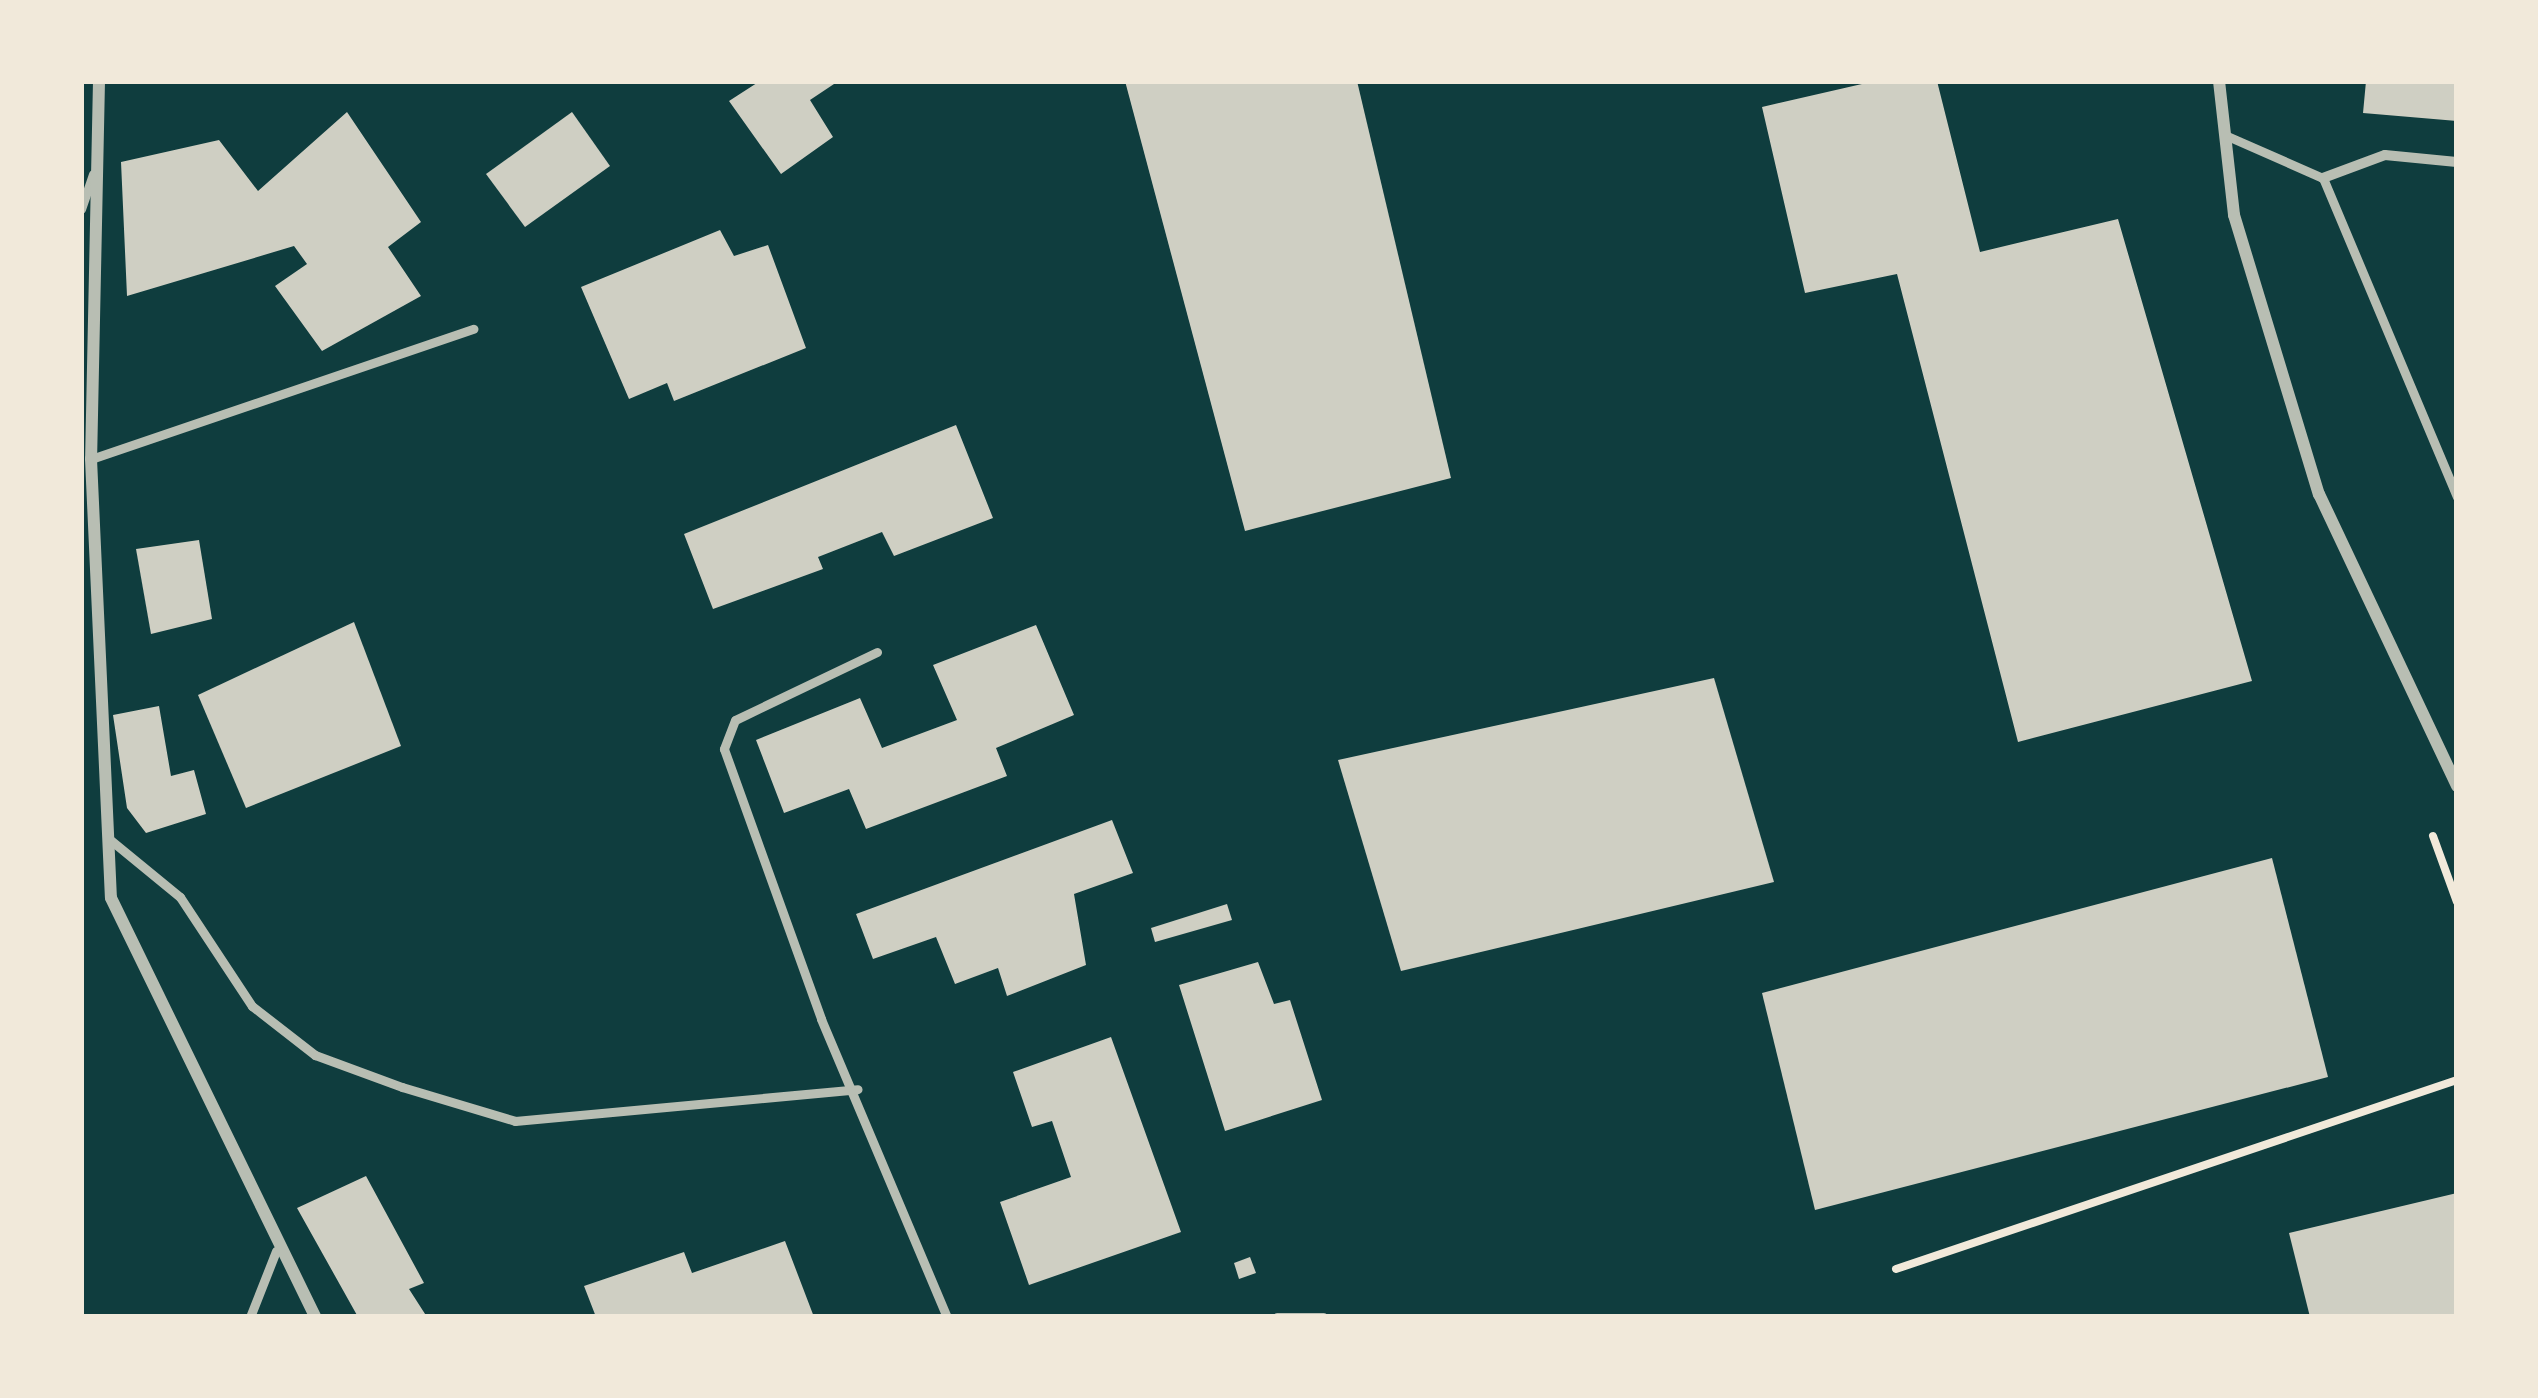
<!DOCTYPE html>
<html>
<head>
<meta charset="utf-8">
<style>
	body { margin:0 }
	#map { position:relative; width:2538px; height:1398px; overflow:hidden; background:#0f3d3e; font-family:Helvetica,sans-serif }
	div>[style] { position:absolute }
	.building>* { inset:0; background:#cfcfc3 }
	.path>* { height:8px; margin:-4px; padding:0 4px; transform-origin:4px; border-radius:4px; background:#f1e9da }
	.service>* { height:9px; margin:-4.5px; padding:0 4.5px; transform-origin:4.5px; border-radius:4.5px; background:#b8beb3 }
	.pedestrian>* { height:10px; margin:-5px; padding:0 5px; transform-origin:5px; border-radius:5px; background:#b8beb3 }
	.minor>* { height:12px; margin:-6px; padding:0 6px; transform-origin:6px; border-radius:6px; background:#b8beb3 }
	span { translate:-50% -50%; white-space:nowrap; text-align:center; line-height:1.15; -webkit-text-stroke:9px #f1e9da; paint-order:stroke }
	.frame { position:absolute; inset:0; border:84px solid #f1e9da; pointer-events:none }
</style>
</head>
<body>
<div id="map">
	<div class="building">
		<i style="clip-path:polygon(760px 81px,834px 84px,810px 100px,833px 137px,781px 174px,729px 101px)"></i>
		<i style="clip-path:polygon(1125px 81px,1357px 81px,1451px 478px,1245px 531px)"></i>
		<i style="clip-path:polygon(1875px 81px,1937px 81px,1980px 252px,2118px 219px,2252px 681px,2018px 742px,1897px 274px,1805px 293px,1762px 107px)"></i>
		<i style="clip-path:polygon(2366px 81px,2457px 81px,2457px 121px,2363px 113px)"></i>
		<i style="clip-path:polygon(347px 112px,421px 222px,388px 247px,421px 296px,322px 351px,275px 286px,307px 264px,294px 246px,127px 296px,121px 162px,219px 140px,258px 191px)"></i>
		<i style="clip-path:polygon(572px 112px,610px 166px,525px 227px,486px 174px)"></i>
		<i style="clip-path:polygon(720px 230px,734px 256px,768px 245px,806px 348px,674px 401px,667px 383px,629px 399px,581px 287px)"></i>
		<i style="clip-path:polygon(956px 425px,993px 518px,894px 556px,882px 532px,818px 557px,823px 569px,713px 609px,684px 534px)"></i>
		<i style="clip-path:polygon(199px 540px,212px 619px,151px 634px,136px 549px)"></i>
		<i style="clip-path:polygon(354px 622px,401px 746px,246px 808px,198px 695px)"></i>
		<i style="clip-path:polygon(1036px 625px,1074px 715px,996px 748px,1007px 776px,866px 829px,849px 789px,784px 813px,756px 740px,860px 698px,882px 748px,957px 720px,933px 665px)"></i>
		<i style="clip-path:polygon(1714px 678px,1774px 882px,1401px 971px,1338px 760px)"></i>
		<i style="clip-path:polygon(159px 706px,171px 776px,194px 770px,206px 814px,146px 833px,127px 808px,113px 715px)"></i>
		<i style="clip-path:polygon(1112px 820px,1133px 873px,1074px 894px,1086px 965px,1007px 996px,998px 968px,955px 984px,936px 937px,873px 959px,856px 914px)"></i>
		<i style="clip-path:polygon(2272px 858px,2328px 1077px,1815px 1210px,1762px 993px)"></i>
		<i style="clip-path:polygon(1227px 904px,1232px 920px,1155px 942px,1151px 928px)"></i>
		<i style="clip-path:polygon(1258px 962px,1274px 1004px,1290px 1000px,1322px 1100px,1225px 1131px,1179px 985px)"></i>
		<i style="clip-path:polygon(1111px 1037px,1181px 1232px,1029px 1285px,1000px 1202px,1071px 1177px,1052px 1121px,1032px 1127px,1013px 1072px)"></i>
		<i style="clip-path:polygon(366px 1176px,424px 1283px,409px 1289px,427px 1317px,358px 1317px,297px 1208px)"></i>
		<i style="clip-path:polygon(2457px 1193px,2457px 1317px,2310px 1317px,2289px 1233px)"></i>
		<i style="clip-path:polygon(785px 1241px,814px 1317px,596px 1317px,584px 1286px,684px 1252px,692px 1273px)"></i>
		<i style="clip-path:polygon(1250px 1257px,1256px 1273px,1239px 1279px,1234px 1263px)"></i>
	</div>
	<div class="path">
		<i style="left:2433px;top:836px;width:70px;rotate:70deg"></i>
		<i style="left:1896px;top:1269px;width:592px;rotate:-18.62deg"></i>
	</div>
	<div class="service">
		<i style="left:2225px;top:135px;width:107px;rotate:23.7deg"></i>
		<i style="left:2323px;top:178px;width:346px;rotate:67.2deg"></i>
		<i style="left:81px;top:209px;width:37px;rotate:-71deg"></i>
		<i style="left:91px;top:459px;width:404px;rotate:-18.8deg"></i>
		<i style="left:877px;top:652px;width:157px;rotate:154.4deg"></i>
		<i style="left:735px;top:720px;width:31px;rotate:111deg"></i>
		<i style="left:724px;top:749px;width:287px;rotate:70.2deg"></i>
		<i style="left:821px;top:1019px;width:324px;rotate:67.1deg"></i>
		<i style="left:108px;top:838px;width:93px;rotate:39.3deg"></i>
		<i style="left:180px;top:897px;width:131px;rotate:56.6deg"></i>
		<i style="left:252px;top:1006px;width:80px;rotate:37.9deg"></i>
		<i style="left:315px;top:1055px;width:93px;rotate:20.2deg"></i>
		<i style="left:402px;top:1087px;width:118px;rotate:16.7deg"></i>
		<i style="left:515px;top:1121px;width:344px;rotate:-5.3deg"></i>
		<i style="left:250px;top:1317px;width:71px;rotate:-68.5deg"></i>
		<i style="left:1277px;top:1317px;width:46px"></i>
	</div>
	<div class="pedestrian">
		<i style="left:2323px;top:178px;width:66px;rotate:-20.4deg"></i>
		<i style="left:2385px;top:155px;width:72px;rotate:5.6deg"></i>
	</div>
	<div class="minor">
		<i style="left:99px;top:81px;width:378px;rotate:91.2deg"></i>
		<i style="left:91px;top:459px;width:439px;rotate:87.4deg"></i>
		<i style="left:111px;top:898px;width:466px;rotate:64deg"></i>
		<i style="left:2219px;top:81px;width:135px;rotate:83.6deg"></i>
		<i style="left:2234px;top:215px;width:292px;rotate:73.1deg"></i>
		<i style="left:2319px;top:494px;width:323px;rotate:64.7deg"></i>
	</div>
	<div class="frame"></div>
</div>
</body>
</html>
